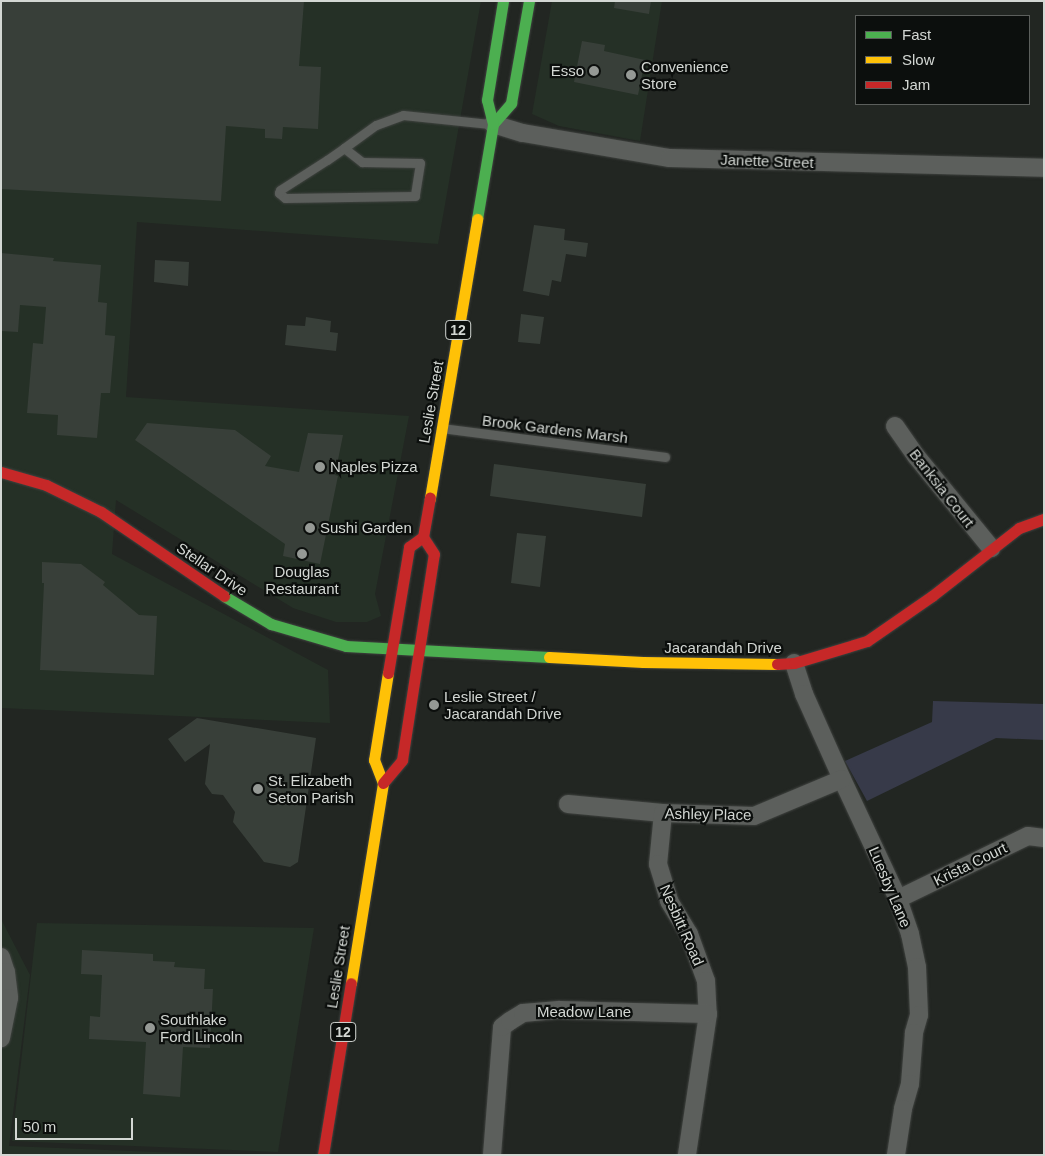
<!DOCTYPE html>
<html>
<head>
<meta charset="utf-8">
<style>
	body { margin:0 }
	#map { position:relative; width:1045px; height:1156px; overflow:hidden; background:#222622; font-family:Helvetica,sans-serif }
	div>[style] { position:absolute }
	.built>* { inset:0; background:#253026 }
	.green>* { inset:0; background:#373a49 }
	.building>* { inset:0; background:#383f39 }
	.roads { filter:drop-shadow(0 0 1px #404340) drop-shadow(0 0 1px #404340) }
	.lane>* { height:9px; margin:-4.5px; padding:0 4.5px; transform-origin:4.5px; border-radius:4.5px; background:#5c5f5c }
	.street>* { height:18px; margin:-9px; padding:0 9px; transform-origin:9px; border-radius:9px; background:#5c5f5c }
	.fast>* { height:11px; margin:-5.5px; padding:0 5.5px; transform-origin:5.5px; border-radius:5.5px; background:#4caf50 }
	.slow>* { height:11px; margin:-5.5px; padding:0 5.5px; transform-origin:5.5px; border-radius:5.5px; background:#ffc107 }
	.jam>* { height:11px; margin:-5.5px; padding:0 5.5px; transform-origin:5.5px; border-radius:5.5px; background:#c62828 }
	.dots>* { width:14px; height:14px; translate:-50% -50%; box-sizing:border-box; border:2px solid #0c0f0d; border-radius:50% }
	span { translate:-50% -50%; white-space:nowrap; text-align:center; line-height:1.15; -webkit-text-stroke:4.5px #0c0f0d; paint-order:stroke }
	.shield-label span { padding:1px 4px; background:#0c0f0d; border:1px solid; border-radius:4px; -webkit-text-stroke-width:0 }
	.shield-label { font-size:14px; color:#d3d7d3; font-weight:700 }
	.poi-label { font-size:15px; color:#d3d7d3 }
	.left { translate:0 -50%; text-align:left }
	.right { translate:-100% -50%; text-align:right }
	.street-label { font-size:15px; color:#d3d7d3 }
	.frame { position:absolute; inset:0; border:2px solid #d3d7d3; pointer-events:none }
	.legend { position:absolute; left:855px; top:15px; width:175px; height:90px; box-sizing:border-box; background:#0c0f0d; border:1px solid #5c5f5c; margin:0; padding:6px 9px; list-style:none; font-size:15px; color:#d3d7d3 }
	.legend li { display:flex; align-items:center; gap:10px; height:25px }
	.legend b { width:25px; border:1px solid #5c5f5c }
	.scale { position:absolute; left:15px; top:1118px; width:118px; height:22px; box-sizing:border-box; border:2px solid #d3d7d3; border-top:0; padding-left:6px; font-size:15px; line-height:18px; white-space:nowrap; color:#d3d7d3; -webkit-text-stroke:4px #0c0f0d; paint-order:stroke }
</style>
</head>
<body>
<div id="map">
	<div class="built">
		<i style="clip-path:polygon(1px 1px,481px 1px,438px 244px,137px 222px,126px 397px,409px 416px,375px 594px,381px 616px,367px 622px,336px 622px,293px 608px,116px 500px,112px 554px,328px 670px,330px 723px,2px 708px,1px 734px)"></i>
		<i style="clip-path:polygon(552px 1px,662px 1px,640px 141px,559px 126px,532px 114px)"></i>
		<i style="clip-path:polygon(1px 919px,30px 975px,9px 1146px,229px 1155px,1px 1155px)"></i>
		<i style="clip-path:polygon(37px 923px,314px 928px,278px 1152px,12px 1141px)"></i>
	</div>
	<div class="green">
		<i style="clip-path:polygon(933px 701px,1044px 704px,1044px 740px,996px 738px,867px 801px,845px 761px,932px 722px)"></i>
	</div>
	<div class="building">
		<i style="clip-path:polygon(1px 1px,304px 1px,299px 66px,321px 67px,318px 129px,283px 127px,282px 139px,265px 138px,265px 129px,226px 126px,221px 201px,1px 189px)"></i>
		<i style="clip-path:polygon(615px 1px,651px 1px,649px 14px,614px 8px)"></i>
		<i style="clip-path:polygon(582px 41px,605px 45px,604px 51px,645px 60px,638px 95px,574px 82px)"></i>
		<i style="clip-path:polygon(534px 225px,565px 229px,564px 240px,588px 243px,586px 257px,566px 254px,561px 282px,552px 280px,549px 296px,523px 291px)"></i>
		<i style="clip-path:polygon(1px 253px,54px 258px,53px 261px,101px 265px,98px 302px,107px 303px,105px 335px,115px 336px,110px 393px,101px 393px,97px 438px,57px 435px,58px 415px,27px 413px,33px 343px,43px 344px,46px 307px,20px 305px,18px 332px,1px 331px)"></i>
		<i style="clip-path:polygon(155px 260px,189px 262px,188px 286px,154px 282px)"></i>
		<i style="clip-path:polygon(521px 314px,544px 317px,540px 344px,518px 342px)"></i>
		<i style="clip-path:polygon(306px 317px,331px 321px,330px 332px,338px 333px,336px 351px,285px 345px,287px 325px,305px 326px)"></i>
		<i style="clip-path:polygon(147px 423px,235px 430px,271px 456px,265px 466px,299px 472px,308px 433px,343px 435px,335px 475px,338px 476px,320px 564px,283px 556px,285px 544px,135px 440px)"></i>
		<i style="clip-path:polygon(494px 464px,646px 484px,642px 517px,490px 496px)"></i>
		<i style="clip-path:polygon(517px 533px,546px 536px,540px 587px,511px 583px)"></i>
		<i style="clip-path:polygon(42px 562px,81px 564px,105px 582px,103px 585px,139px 615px,157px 616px,154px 675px,40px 670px,44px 583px,42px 583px)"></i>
		<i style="clip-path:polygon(197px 718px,316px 738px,298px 862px,290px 867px,264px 862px,233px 822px,235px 812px,223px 795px,212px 794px,205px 784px,210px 744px,185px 762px,168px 739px)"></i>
		<i style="clip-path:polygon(82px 950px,153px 954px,153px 961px,175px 962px,174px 967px,205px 969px,204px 989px,213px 989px,210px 1048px,183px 1047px,180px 1097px,143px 1094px,146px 1042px,89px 1039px,90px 1016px,100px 1017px,102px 975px,81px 974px)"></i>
	</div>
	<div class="roads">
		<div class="lane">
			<i style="left:344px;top:148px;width:23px;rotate:38deg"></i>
			<i style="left:362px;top:162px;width:58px;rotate:1deg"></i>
			<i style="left:420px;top:163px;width:33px;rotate:99deg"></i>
			<i style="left:415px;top:196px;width:130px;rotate:179.1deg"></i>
			<i style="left:285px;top:198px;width:8px;rotate:-140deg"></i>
			<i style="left:279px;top:193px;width:3px;rotate:-72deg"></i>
			<i style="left:280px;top:190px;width:56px;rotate:-32.6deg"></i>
			<i style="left:327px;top:160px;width:21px;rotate:-35deg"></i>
			<i style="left:344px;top:148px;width:39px;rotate:-36deg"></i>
			<i style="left:376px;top:125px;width:29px;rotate:-20deg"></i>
			<i style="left:403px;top:115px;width:87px;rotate:5.9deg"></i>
			<i style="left:442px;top:428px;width:225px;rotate:7.4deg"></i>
		</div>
		<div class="street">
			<i style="left:493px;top:124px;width:31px;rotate:17deg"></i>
			<i style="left:523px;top:133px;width:149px;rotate:9.7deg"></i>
			<i style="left:670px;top:158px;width:374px;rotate:1.5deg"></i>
			<i style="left:895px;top:426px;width:37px;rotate:55deg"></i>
			<i style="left:916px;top:456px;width:119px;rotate:50.8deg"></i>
			<i style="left:794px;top:663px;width:33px;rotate:72deg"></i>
			<i style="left:804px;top:694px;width:93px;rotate:65.9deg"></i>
			<i style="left:842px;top:779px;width:132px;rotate:65deg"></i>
			<i style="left:898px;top:899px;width:37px;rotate:71deg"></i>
			<i style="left:910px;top:934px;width:34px;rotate:78deg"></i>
			<i style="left:917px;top:967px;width:48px;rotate:87.6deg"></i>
			<i style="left:919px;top:1015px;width:19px;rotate:106deg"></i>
			<i style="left:914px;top:1033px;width:51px;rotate:94.5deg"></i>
			<i style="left:910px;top:1084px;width:26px;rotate:106deg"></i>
			<i style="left:903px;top:1109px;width:47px;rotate:98.7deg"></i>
			<i style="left:568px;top:804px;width:95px;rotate:5.4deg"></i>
			<i style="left:663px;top:813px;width:91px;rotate:1.9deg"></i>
			<i style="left:754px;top:816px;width:95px;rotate:-22.8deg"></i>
			<i style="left:663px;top:813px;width:51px;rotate:95.6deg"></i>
			<i style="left:658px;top:864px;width:39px;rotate:73deg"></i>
			<i style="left:669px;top:901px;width:39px;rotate:59deg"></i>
			<i style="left:689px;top:934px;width:50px;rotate:70.1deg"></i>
			<i style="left:706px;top:981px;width:33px;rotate:87deg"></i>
			<i style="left:708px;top:1014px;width:143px;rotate:98.5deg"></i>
			<i style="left:898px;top:899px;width:144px;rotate:-25.9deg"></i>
			<i style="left:1028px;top:836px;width:16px;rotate:7deg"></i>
			<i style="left:1px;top:957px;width:16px;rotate:72deg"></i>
			<i style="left:6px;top:972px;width:26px;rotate:83deg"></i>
			<i style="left:9px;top:998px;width:41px;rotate:101.3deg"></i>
			<i style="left:492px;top:1155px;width:128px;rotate:-85.5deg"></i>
			<i style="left:502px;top:1027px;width:10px;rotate:-37deg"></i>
			<i style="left:510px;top:1021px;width:15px;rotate:-32deg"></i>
			<i style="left:523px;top:1013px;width:36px;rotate:-5deg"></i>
			<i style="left:559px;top:1010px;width:149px;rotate:1.5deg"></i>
		</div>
		<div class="fast">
			<i style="left:493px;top:124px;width:28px;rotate:-49deg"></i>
			<i style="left:511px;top:103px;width:104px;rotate:-80deg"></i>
			<i style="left:477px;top:219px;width:96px;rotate:-80.4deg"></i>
			<i style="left:493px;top:124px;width:25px;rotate:-104deg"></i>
			<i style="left:487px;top:100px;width:100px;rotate:-80.8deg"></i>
			<i style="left:224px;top:596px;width:55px;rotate:30.8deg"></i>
			<i style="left:271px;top:624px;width:78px;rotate:16.3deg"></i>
			<i style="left:346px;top:646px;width:203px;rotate:3.1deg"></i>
		</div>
		<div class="slow">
			<i style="left:430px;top:498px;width:283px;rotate:-80.4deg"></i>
			<i style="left:549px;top:657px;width:94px;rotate:3deg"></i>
			<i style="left:643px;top:662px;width:134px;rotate:0.9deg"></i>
			<i style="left:351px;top:983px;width:203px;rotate:-80.9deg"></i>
			<i style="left:383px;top:783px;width:25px;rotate:-111deg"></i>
			<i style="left:374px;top:760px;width:88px;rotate:-80.9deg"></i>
		</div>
		<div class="jam">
			<i style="left:1px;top:472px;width:47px;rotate:16.1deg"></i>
			<i style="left:46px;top:485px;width:61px;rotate:26.1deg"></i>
			<i style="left:101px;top:512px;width:149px;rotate:34.3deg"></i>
			<i style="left:777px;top:664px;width:17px;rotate:-3deg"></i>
			<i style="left:794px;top:663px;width:76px;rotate:-16.8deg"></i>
			<i style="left:867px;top:641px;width:79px;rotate:-34.7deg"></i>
			<i style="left:932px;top:596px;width:110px;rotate:-38deg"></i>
			<i style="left:1019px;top:528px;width:27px;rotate:-20deg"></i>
			<i style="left:388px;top:673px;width:128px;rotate:-80.5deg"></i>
			<i style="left:409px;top:547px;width:17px;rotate:-36deg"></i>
			<i style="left:383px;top:783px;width:30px;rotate:-50deg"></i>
			<i style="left:402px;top:760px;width:208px;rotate:-81.2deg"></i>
			<i style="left:434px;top:554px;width:20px;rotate:-123deg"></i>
			<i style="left:423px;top:537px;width:40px;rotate:-80deg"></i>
			<i style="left:323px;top:1155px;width:174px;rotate:-80.8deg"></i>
		</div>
	</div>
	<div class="dots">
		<i style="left:594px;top:71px;background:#959995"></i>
		<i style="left:631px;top:75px;background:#959995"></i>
		<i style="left:320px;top:467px;background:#959995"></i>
		<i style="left:310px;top:528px;background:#959995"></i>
		<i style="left:302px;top:554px;background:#959995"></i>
		<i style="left:434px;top:705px;background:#959995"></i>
		<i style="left:258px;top:789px;background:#959995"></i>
		<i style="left:150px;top:1028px;background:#959995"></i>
	</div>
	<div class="shield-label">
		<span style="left:458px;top:330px">12</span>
		<span style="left:343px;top:1032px">12</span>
	</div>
	<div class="poi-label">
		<span class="left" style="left:641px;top:75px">Convenience<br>Store</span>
		<span class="right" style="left:584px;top:71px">Esso</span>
		<span class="left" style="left:330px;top:467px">Naples Pizza</span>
		<span class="left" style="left:320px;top:528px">Sushi Garden</span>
		<span style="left:302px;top:580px">Douglas<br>Restaurant</span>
		<span class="left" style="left:444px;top:705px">Leslie Street /<br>Jacarandah Drive</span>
		<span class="left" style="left:268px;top:789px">St. Elizabeth<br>Seton Parish</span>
		<span class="left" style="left:160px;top:1028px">Southlake<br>Ford Lincoln</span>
	</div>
	<div class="street-label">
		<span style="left:767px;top:161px;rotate:2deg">Janette Street</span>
		<span style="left:431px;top:402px;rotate:-80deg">Leslie Street</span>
		<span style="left:555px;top:429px;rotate:7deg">Brook Gardens Marsh</span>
		<span style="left:942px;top:488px;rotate:52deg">Banksia Court</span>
		<span style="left:212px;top:569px;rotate:34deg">Stellar Drive</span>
		<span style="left:723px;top:648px">Jacarandah Drive</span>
		<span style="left:708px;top:814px;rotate:1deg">Ashley Place</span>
		<span style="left:970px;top:864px;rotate:-26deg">Krista Court</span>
		<span style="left:890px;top:887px;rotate:67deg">Luesby Lane</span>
		<span style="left:682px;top:925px;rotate:66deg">Nesbitt Road</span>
		<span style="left:338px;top:967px;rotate:-81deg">Leslie Street</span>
		<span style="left:584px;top:1012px">Meadow Lane</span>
	</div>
	<div class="frame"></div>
	<ul class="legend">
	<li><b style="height:6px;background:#4caf50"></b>Fast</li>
	<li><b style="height:6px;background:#ffc107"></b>Slow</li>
	<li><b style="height:6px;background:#c62828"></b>Jam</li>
	</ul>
	<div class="scale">50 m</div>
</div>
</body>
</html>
